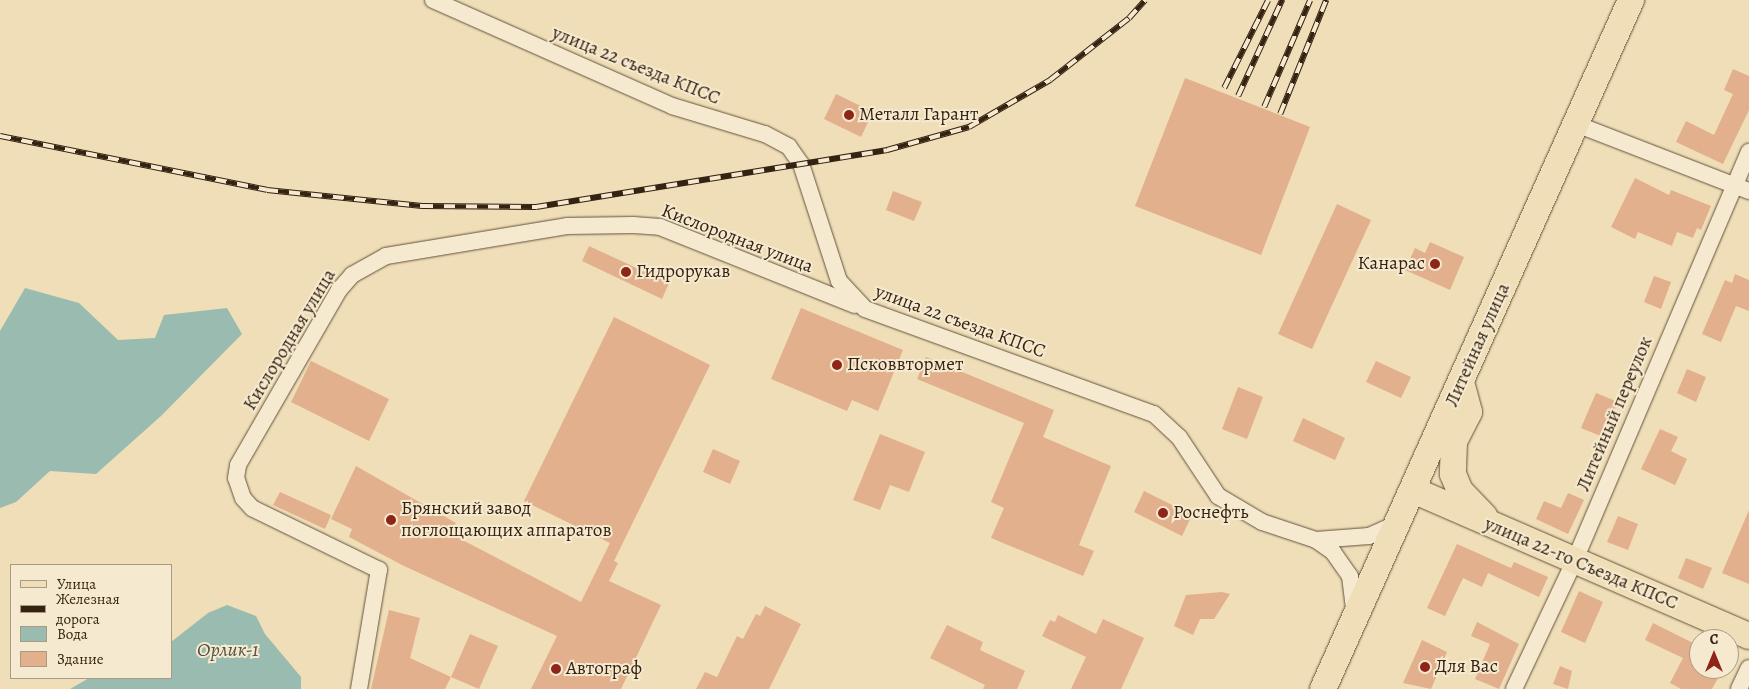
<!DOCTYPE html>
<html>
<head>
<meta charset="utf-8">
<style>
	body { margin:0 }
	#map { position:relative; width:1749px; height:689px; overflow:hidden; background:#efdeb7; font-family:Alegreya,serif }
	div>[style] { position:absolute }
	.water>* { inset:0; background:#9abcb0 }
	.building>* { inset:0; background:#e2b08c }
	.roads { filter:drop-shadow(0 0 1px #64513b) drop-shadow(0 0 1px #64513b) }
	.street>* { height:16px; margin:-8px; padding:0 8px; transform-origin:8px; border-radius:8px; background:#f5ead0 }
	.primary>* { height:26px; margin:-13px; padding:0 13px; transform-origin:13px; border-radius:13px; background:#efdeb7 }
	.rail>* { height:5.5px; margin-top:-2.75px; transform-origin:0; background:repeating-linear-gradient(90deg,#f5ead0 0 11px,#362212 0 22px); box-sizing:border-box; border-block:1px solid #362212 }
	.dots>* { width:14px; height:14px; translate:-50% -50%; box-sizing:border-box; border:2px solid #f5ead0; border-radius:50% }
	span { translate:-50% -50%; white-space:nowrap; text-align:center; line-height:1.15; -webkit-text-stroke:4px #f5ead0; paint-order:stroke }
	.street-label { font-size:19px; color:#362212 }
	.poi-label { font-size:19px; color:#362212 }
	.left { translate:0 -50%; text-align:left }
	.right { translate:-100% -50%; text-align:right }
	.water-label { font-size:20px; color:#545041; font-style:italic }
	.legend { position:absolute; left:10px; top:564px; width:162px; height:115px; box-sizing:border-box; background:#f5ead0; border:1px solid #a99a84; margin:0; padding:6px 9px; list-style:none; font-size:15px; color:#362212 }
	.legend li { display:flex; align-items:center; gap:10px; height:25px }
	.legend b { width:25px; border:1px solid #a99a84 }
	.north { position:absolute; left:1689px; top:629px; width:50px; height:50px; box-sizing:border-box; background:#f5ead0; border:1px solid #a99a84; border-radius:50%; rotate:0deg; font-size:14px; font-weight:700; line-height:20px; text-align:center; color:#362212 }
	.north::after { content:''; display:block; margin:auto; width:18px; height:22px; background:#8f2418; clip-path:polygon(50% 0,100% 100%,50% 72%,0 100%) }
</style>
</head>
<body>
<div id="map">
	<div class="water">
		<i style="clip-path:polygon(25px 288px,79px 303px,118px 340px,155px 338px,164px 315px,227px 308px,242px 334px,161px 416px,96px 474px,50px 471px,16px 502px,0 508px,0 331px)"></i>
		<i style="clip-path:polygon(227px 605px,256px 616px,265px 634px,301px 677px,301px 689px,70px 689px,89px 678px,171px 678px,171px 642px,208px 613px)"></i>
	</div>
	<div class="building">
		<i style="clip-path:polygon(1733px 69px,1749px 76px,1749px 110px,1723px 164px,1676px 142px,1686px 121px,1714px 135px,1733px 94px,1724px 90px)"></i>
		<i style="clip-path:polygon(1185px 78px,1310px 127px,1261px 255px,1135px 206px)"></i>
		<i style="clip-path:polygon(836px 94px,873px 112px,861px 137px,824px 119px)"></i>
		<i style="clip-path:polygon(1635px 178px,1669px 195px,1671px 190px,1711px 206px,1701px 230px,1697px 228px,1693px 238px,1677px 232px,1672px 246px,1638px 232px,1635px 239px,1611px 227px)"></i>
		<i style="clip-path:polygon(893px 191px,922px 202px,914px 221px,886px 210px)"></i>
		<i style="clip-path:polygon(1337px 204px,1371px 220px,1312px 349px,1278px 334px)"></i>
		<i style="clip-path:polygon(1430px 242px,1464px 257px,1450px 290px,1405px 270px,1415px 248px,1425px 253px)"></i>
		<i style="clip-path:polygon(589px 246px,669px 283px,662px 299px,582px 261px)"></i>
		<i style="clip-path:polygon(1735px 274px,1749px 280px,1749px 311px,1736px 306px,1721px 342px,1702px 334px,1725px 280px,1732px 283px)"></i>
		<i style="clip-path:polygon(1654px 276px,1671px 282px,1661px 309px,1644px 302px)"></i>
		<i style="clip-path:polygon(801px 308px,903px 350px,878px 411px,852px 400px,847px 411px,771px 379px)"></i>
		<i style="clip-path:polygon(614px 317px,710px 365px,614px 561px,618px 563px,609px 581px,661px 605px,621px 689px,531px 689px,557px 636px,404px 566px,349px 537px,352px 529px,331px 519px,356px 466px,456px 523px,451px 534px,581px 602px,610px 543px,524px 501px)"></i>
		<i style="clip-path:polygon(926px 357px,1054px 410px,1043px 437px,1111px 466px,1079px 545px,1094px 551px,1083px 576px,991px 538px,1004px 508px,991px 502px,1024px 423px,917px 379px)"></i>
		<i style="clip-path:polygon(311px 361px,389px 399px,369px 441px,291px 402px)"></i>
		<i style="clip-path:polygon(1376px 361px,1411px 377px,1401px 398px,1366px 382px)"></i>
		<i style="clip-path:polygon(1687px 369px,1706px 377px,1696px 402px,1677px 393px)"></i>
		<i style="clip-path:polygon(1238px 387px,1263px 397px,1247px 439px,1222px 429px)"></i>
		<i style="clip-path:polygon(1596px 393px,1618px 402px,1603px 437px,1581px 428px)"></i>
		<i style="clip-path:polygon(1303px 418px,1345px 438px,1335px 460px,1293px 441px)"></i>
		<i style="clip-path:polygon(1660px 429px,1678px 437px,1671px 451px,1687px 459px,1675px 485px,1641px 469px)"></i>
		<i style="clip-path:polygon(880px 434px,925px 452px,909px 492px,890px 485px,880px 510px,853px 500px)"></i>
		<i style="clip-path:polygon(713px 449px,740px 461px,730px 484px,703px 472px)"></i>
		<i style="clip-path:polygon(1144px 491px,1192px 515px,1182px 536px,1134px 512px)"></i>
		<i style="clip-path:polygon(280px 492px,331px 515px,325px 529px,273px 505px)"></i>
		<i style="clip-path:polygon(1568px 493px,1584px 500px,1568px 534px,1536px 519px,1544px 501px,1561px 508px)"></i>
		<i style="clip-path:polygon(1749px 510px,1749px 584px,1722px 573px)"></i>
		<i style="clip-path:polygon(1618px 516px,1638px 524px,1628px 550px,1607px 542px)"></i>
		<i style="clip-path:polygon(1457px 544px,1511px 568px,1514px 562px,1548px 577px,1539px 597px,1488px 573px,1482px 587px,1463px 578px,1445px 616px,1427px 608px)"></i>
		<i style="clip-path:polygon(1686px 558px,1712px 568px,1703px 589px,1678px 578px)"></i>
		<i style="clip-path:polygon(1579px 591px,1603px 602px,1585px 643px,1561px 632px)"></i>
		<i style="clip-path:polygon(1222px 592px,1230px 594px,1214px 619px,1200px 619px,1193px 635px,1174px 626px,1186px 595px)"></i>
		<i style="clip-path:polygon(765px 606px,801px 624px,769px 689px,696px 689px,705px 672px,717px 677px,737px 636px,743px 639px,756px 614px,760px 616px)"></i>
		<i style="clip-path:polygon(389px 610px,420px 618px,410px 658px,451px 677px,445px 689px,371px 689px)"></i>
		<i style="clip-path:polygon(1058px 615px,1096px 634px,1103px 619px,1144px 638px,1121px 689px,1071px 689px,1086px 657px,1042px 636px,1050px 620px,1055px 622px)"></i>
		<i style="clip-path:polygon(1477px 622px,1519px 644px,1499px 689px,1475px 679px,1490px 644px,1471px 636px)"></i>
		<i style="clip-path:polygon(1653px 623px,1699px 646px,1699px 669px,1723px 669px,1712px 689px,1681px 689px,1670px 683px,1683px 658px,1645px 640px)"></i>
		<i style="clip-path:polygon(947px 625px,983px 642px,980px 650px,1025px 671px,1017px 689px,983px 689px,985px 685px,930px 658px)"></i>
		<i style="clip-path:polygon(470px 634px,498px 646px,479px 689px,451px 677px)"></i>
		<i style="clip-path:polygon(1422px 640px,1447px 652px,1431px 689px,1403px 683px)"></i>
		<i style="clip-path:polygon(1560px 666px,1572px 671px,1568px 689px,1553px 684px)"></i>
	</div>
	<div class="roads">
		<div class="street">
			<i style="left:433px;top:0;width:261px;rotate:23.9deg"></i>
			<i style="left:672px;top:106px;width:97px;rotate:16.8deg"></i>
			<i style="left:765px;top:134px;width:27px;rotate:28deg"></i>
			<i style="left:789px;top:147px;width:21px;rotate:55deg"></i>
			<i style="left:801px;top:164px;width:123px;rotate:72deg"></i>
			<i style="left:839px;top:281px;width:38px;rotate:47deg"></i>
			<i style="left:865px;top:309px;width:307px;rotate:20deg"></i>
			<i style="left:1154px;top:414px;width:34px;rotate:43deg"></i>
			<i style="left:1179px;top:437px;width:71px;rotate:56.5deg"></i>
			<i style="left:1218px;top:496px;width:51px;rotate:30.6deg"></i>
			<i style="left:1262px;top:522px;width:57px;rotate:18.4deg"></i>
			<i style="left:1316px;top:540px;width:53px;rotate:-4.3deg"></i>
			<i style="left:1369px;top:536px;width:32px;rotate:-24deg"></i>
			<i style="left:1576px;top:124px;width:186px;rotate:21.2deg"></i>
			<i style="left:1316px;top:540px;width:21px;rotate:35deg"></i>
			<i style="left:1333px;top:552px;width:29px;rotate:55deg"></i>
			<i style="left:1350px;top:576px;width:35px;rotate:83deg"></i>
			<i style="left:359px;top:689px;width:121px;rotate:-80.5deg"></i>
			<i style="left:379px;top:570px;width:141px;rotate:-154deg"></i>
			<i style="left:252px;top:508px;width:13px;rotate:-132deg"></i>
			<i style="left:243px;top:498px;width:21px;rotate:-109deg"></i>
			<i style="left:236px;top:478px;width:13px;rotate:-81deg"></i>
			<i style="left:238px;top:465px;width:202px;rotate:-60deg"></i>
			<i style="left:339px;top:290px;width:20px;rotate:-49deg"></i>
			<i style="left:352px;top:275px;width:39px;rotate:-29deg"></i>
			<i style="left:386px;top:256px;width:183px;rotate:-9.4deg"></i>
			<i style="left:567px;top:226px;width:66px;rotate:-0.9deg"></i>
			<i style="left:633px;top:225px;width:27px;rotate:4deg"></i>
			<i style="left:660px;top:227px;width:210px;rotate:21.8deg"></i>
			<i style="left:1514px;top:689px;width:140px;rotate:-64.7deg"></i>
			<i style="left:1574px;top:562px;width:446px;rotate:-66.9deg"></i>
			<i style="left:1739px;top:689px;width:23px;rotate:-65deg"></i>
		</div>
		<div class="primary">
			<i style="left:1461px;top:382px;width:31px;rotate:75deg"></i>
			<i style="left:1469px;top:412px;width:33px;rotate:117deg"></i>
			<i style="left:1454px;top:441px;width:33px;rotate:92deg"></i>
			<i style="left:1453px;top:474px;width:18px;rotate:68deg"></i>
			<i style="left:1460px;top:491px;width:35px;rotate:46deg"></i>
			<i style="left:1413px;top:490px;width:366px;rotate:23.5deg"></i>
			<i style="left:1323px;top:689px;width:755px;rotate:-65.91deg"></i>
		</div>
	</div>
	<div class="rail">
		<i style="left:1224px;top:88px;width:98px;rotate:-63.4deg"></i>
		<i style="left:1238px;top:96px;width:106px;rotate:-65.4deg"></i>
		<i style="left:1264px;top:107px;width:116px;rotate:-66.7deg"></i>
		<i style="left:1280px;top:114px;width:123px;rotate:-68deg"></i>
		<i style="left:0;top:136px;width:272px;rotate:11.4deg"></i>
		<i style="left:267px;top:190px;width:156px;rotate:5.9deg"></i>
		<i style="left:422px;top:206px;width:114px;rotate:0.5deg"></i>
		<i style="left:536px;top:207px;width:356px;rotate:-9.2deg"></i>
		<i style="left:887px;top:150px;width:85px;rotate:-15.7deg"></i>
		<i style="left:969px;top:127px;width:94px;rotate:-30.1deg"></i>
		<i style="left:1050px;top:80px;width:100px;rotate:-38.1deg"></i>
		<i style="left:1129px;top:18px;width:24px;rotate:-48deg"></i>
	</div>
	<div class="dots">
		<i style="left:849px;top:115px;background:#8f2418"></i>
		<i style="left:1435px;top:264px;background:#8f2418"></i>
		<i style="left:626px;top:272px;background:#8f2418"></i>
		<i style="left:837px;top:365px;background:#8f2418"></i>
		<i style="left:1163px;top:513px;background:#8f2418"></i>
		<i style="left:391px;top:520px;background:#8f2418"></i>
		<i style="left:1425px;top:667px;background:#8f2418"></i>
		<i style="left:556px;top:669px;background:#8f2418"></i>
	</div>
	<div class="street-label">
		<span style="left:636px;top:66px;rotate:22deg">улица 22 съезда КПСС</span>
		<span style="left:737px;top:239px;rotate:21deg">Кислородная улица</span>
		<span style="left:960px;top:322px;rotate:20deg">улица 22 съезда КПСС</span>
		<span style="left:290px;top:340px;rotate:-59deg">Кислородная улица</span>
		<span style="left:1478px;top:345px;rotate:-66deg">Литейная улица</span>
		<span style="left:1615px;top:414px;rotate:-67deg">Литейный переулок</span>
		<span style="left:1581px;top:564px;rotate:23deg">улица 22-го Съезда КПСС</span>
	</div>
	<div class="poi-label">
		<span class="left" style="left:859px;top:115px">Металл Гарант</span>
		<span class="right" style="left:1425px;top:264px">Канарас</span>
		<span class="left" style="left:636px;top:272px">Гидрорукав</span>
		<span class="left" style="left:847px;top:365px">Псковвтормет</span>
		<span class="left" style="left:401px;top:520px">Брянский завод<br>поглощающих аппаратов</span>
		<span class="left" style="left:1173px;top:513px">Роснефть</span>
		<span class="left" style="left:1435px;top:667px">Для Вас</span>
		<span class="left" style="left:566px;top:669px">Автограф</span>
	</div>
	<div class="water-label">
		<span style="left:228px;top:649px">Орлик-1</span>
	</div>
	<ul class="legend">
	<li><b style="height:6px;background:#efdeb7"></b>Улица</li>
	<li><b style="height:6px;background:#362212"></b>Железная дорога</li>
	<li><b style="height:14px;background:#9abcb0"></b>Вода</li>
	<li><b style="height:14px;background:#e2b08c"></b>Здание</li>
	</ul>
	<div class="north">С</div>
</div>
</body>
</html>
